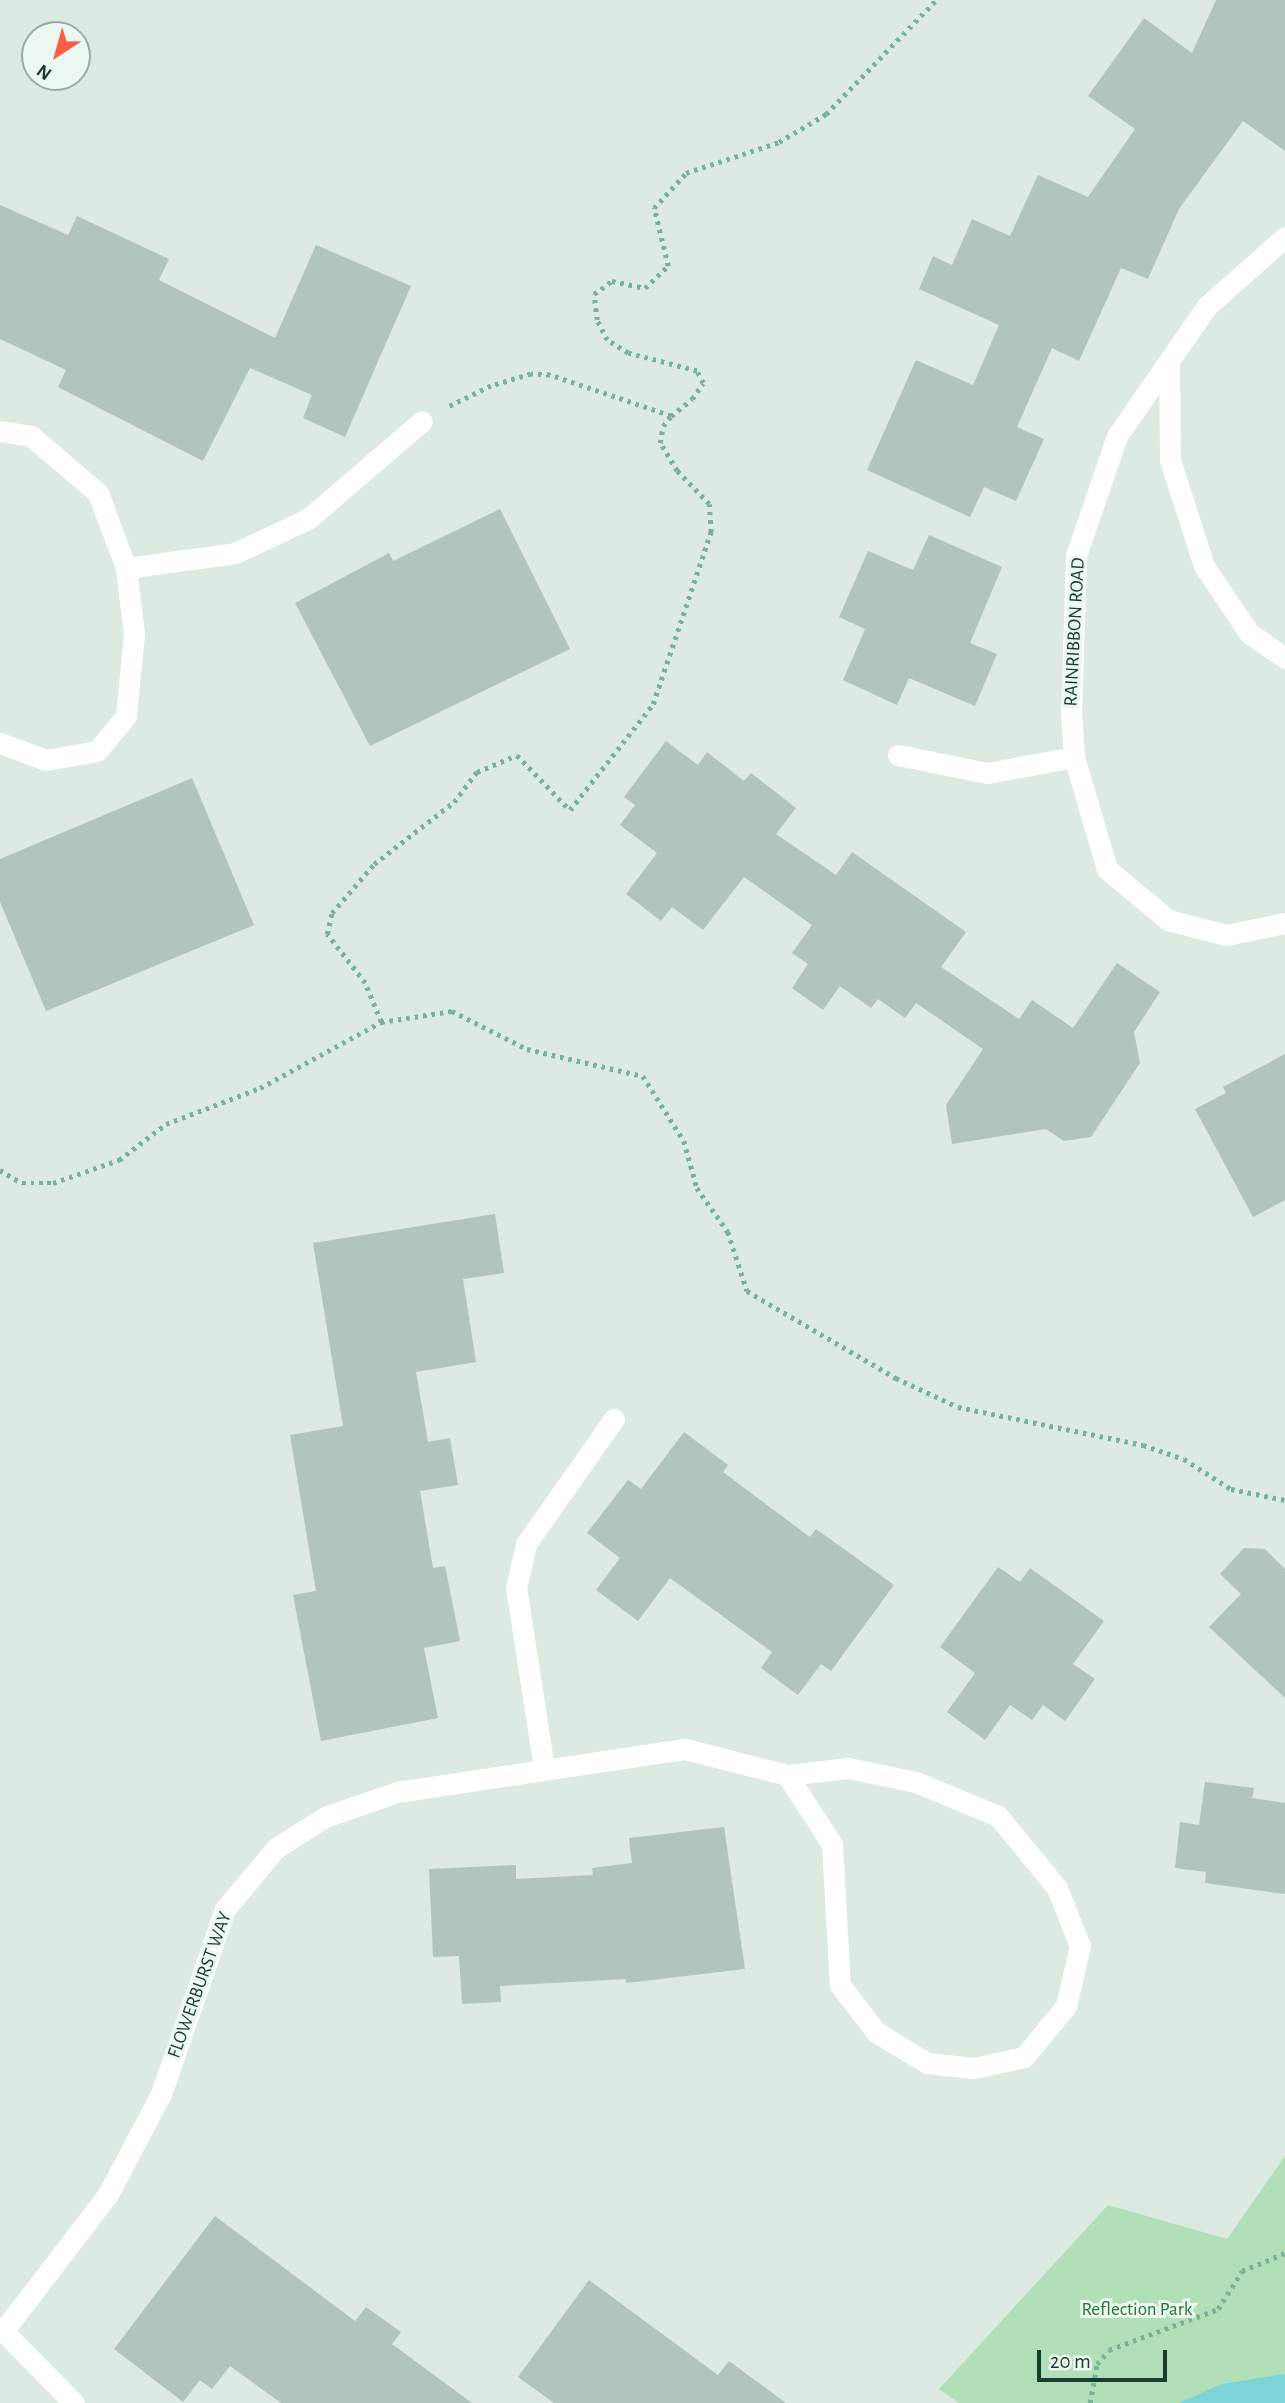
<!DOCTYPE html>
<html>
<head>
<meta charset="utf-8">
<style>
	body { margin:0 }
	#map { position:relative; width:1285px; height:2403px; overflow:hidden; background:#dceae2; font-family:"Alegreya Sans",sans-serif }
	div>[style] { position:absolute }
	.green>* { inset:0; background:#b1dfb8 }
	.water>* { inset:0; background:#7cd4d7 }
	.building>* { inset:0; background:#b1c5bb }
	.path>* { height:4.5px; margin-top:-2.25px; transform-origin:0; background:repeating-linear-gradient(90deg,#78b299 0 3.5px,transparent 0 8.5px) }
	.street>* { height:21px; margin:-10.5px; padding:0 10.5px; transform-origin:10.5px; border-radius:10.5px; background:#fff }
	span { translate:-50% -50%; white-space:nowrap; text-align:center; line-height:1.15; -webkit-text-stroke:6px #ecf7f0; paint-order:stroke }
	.street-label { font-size:19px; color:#1c3b2f }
	.park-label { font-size:19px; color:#227639 }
	.north { position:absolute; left:21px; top:21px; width:70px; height:70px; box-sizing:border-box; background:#ecf7f0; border:2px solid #99aca3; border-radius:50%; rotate:216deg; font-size:19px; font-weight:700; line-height:28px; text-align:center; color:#1c3b2f }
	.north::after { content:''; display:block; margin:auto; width:24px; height:32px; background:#ff5c45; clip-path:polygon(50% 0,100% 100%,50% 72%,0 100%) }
	.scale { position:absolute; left:1037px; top:2350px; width:130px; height:32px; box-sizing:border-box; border:4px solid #1c3b2f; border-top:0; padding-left:9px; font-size:21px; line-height:24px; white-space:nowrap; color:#1c3b2f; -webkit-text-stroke:5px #ecf7f0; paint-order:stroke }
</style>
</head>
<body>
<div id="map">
	<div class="green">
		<i style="clip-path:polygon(1285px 2156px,1285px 2403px,959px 2403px,939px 2389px,1108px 2205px,1227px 2239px)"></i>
	</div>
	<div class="water">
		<i style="clip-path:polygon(1285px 2374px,1285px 2403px,1179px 2403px,1222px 2384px)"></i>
	</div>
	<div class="building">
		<i style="clip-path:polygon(1216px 0,1285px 0,1285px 151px,1243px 121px,1179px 209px,1148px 279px,1121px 268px,1079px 361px,1052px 348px,1017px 427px,1044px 439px,1016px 501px,984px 487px,970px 517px,867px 470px,916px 360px,973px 385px,999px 325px,919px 289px,933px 256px,952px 265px,972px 219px,1010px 236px,1038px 175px,1088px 197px,1135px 129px,1088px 96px,1144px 18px,1192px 53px)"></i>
		<i style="clip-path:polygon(0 205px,68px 235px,77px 216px,169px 259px,159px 280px,275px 338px,316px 245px,411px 286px,345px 437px,303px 418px,312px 395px,250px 368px,203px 461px,58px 387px,66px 370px,0 339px)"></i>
		<i style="clip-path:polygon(500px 509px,570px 649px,370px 746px,295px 603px,389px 553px,393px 561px)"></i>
		<i style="clip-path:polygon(929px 535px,1002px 567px,970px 643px,997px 654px,975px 706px,909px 678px,897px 705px,843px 680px,865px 629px,839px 617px,868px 551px,913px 570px)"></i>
		<i style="clip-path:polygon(666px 741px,698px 765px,707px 752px,744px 781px,751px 773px,796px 808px,776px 834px,836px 875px,852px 852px,966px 932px,941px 967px,1019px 1019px,1032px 1000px,1073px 1028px,1117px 963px,1160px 992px,1134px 1032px,1140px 1063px,1091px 1137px,1064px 1141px,1046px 1129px,952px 1144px,946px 1105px,983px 1049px,916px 1003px,905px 1018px,878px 999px,871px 1008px,840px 986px,823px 1010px,792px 988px,808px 964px,792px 953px,812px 925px,744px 877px,703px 930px,672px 907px,661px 921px,626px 894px,657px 853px,620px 825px,635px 805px,624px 797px)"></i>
		<i style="clip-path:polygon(192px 778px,254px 925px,46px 1011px,0 902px,0 859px)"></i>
		<i style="clip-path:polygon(1285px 1054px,1285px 1200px,1253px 1217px,1195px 1109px,1226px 1093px,1223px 1087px)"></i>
		<i style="clip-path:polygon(495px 1214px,504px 1273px,463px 1279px,476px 1362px,416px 1372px,428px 1442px,450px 1438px,458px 1485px,420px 1491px,433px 1568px,445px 1566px,460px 1641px,424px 1648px,438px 1718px,321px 1741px,293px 1595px,316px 1591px,290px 1435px,343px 1426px,313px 1243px)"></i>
		<i style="clip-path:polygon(684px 1432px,728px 1465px,723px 1472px,810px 1537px,816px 1529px,894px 1585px,831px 1671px,821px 1664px,798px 1695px,761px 1668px,772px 1652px,670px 1578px,638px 1621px,596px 1590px,620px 1558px,587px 1533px,628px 1480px,641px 1489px)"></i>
		<i style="clip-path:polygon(1244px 1548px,1265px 1549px,1285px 1569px,1285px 1698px,1209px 1627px,1241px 1594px,1220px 1574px)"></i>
		<i style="clip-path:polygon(998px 1567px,1020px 1582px,1030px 1568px,1104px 1621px,1073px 1664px,1095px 1679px,1065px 1721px,1043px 1705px,1032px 1720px,1010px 1705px,985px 1740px,947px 1712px,975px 1673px,940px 1647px)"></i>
		<i style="clip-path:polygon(1205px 1782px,1254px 1788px,1252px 1798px,1285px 1803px,1285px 1894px,1205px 1883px,1206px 1872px,1175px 1868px,1180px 1822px,1199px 1825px)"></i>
		<i style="clip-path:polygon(724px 1827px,745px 1969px,626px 1983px,626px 1979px,500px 1986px,501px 2002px,462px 2004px,459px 1956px,433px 1957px,429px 1869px,516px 1865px,516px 1879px,593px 1875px,592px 1868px,632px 1863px,629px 1838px)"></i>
		<i style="clip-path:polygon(215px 2216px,355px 2321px,366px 2307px,401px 2332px,392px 2344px,472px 2403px,281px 2403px,230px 2366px,212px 2389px,200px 2380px,183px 2402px,114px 2349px)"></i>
		<i style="clip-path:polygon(589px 2280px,718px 2375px,729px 2361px,786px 2403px,554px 2403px,518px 2377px)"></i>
	</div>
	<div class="path">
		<i style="left:671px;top:416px;width:27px;rotate:-39deg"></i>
		<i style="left:692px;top:399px;width:19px;rotate:-55deg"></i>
		<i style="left:703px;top:383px;width:13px;rotate:-117deg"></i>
		<i style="left:697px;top:371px;width:71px;rotate:-165.4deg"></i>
		<i style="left:628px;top:353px;width:25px;rotate:-148deg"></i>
		<i style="left:607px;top:340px;width:22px;rotate:-117deg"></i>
		<i style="left:597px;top:320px;width:26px;rotate:-97deg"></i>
		<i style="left:594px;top:294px;width:22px;rotate:-36deg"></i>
		<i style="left:612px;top:281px;width:34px;rotate:12deg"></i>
		<i style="left:645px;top:288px;width:32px;rotate:-44deg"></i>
		<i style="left:668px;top:266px;width:60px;rotate:-103.6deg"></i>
		<i style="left:654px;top:208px;width:47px;rotate:-47.6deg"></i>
		<i style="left:686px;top:173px;width:98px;rotate:-18.4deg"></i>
		<i style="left:779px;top:142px;width:55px;rotate:-30.8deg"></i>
		<i style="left:826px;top:114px;width:158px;rotate:-46deg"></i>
		<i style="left:381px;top:1022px;width:42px;rotate:-112.3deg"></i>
		<i style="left:365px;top:983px;width:62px;rotate:-127.8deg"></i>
		<i style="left:327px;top:934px;width:22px;rotate:-77deg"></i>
		<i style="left:332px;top:913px;width:65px;rotate:-49.4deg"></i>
		<i style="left:374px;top:864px;width:101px;rotate:-37.8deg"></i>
		<i style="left:454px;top:802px;width:38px;rotate:-53deg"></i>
		<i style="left:477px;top:772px;width:43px;rotate:-23deg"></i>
		<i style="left:517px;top:755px;width:76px;rotate:46.1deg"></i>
		<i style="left:570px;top:810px;width:135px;rotate:-51.9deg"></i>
		<i style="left:653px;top:704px;width:182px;rotate:-71.4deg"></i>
		<i style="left:711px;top:532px;width:28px;rotate:-94deg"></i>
		<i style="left:709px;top:504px;width:46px;rotate:-134.1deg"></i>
		<i style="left:677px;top:471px;width:33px;rotate:-121deg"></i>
		<i style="left:660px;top:443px;width:17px;rotate:-80deg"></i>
		<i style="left:663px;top:426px;width:13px;rotate:-51deg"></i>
		<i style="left:671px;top:416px;width:128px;rotate:-161.3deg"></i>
		<i style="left:550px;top:375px;width:19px;rotate:-177deg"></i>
		<i style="left:531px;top:374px;width:42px;rotate:163.3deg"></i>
		<i style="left:491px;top:386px;width:46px;rotate:154deg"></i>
		<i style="left:0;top:1170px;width:26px;rotate:31deg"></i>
		<i style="left:22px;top:1183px;width:31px"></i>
		<i style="left:53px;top:1183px;width:70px;rotate:-19.2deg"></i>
		<i style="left:119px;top:1160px;width:59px;rotate:-37.5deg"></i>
		<i style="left:166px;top:1124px;width:101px;rotate:-21deg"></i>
		<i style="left:260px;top:1088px;width:138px;rotate:-28.6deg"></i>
		<i style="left:381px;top:1022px;width:72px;rotate:-8.8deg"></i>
		<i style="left:452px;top:1011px;width:84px;rotate:26.9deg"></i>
		<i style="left:527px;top:1049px;width:119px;rotate:13.1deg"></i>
		<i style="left:643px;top:1076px;width:77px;rotate:57.8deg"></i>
		<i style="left:684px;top:1141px;width:49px;rotate:74.5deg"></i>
		<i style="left:697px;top:1188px;width:54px;rotate:54.8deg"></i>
		<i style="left:728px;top:1232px;width:62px;rotate:72.1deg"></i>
		<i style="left:747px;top:1291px;width:173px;rotate:30.3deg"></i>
		<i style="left:896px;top:1378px;width:68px;rotate:25.1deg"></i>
		<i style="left:958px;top:1407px;width:189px;rotate:11.6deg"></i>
		<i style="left:1143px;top:1445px;width:43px;rotate:18.9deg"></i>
		<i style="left:1184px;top:1459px;width:56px;rotate:32.6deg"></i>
		<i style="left:1231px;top:1489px;width:55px;rotate:11.5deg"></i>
		<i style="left:1090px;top:2403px;width:40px;rotate:-80deg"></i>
		<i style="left:1097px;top:2364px;width:18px;rotate:-49deg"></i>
		<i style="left:1109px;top:2350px;width:116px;rotate:-20.6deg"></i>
		<i style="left:1218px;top:2309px;width:45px;rotate:-57.7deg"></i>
		<i style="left:1242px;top:2271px;width:47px;rotate:-22.7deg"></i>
	</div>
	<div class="street">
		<i style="left:1285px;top:237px;width:104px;rotate:138.5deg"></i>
		<i style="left:1207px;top:306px;width:158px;rotate:124.7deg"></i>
		<i style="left:1117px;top:436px;width:127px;rotate:108.9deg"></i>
		<i style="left:1076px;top:556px;width:155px;rotate:91.8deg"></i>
		<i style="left:1071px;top:711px;width:46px;rotate:86.3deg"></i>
		<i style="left:1074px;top:757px;width:117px;rotate:73.6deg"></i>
		<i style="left:1107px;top:869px;width:80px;rotate:39.9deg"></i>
		<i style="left:1168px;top:920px;width:60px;rotate:14.5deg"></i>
		<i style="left:1226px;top:935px;width:60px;rotate:-11.5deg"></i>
		<i style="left:1169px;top:361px;width:99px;rotate:89.4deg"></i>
		<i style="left:1170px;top:460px;width:111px;rotate:72.2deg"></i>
		<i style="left:1204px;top:566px;width:81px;rotate:56.1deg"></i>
		<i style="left:1249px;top:633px;width:44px;rotate:34.8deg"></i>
		<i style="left:0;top:431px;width:31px;rotate:9deg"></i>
		<i style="left:31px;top:436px;width:88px;rotate:40.4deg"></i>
		<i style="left:98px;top:493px;width:80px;rotate:69.5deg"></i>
		<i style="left:126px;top:568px;width:66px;rotate:83.1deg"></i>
		<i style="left:134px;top:634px;width:82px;rotate:95.6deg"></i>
		<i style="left:126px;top:716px;width:45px;rotate:129.6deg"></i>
		<i style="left:97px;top:751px;width:52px;rotate:170deg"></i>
		<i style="left:46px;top:760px;width:49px;rotate:-159.7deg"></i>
		<i style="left:126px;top:568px;width:110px;rotate:-7.8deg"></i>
		<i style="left:235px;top:553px;width:81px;rotate:-25deg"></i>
		<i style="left:308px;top:519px;width:150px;rotate:-40.7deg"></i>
		<i style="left:898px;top:755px;width:91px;rotate:11.4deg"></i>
		<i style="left:987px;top:773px;width:88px;rotate:-10.4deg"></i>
		<i style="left:544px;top:1768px;width:182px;rotate:-98.8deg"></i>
		<i style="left:516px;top:1588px;width:45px;rotate:-77.2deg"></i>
		<i style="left:526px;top:1544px;width:153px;rotate:-54.9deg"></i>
		<i style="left:0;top:2328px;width:105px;rotate:45.4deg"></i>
		<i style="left:4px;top:2330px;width:169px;rotate:-52.5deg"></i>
		<i style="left:107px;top:2196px;width:115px;rotate:-62.1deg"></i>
		<i style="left:161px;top:2094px;width:196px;rotate:-70.9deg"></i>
		<i style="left:225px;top:1909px;width:80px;rotate:-50.1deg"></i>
		<i style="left:276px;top:1848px;width:58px;rotate:-32.3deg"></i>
		<i style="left:325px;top:1817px;width:76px;rotate:-19.1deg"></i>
		<i style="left:397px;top:1792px;width:291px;rotate:-8.5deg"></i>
		<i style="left:685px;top:1749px;width:105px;rotate:14.3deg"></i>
		<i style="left:787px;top:1775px;width:82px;rotate:56.9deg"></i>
		<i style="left:832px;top:1844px;width:141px;rotate:86.8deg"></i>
		<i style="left:840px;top:1985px;width:59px;rotate:52.5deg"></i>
		<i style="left:876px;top:2032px;width:60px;rotate:31.3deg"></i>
		<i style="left:927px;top:2063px;width:47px;rotate:6.1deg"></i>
		<i style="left:974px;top:2068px;width:51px;rotate:-12.4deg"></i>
		<i style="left:1024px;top:2057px;width:66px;rotate:-50.5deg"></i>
		<i style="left:1066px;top:2006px;width:62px;rotate:-76.9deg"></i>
		<i style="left:1080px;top:1946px;width:62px;rotate:-111.6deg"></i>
		<i style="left:1057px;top:1888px;width:93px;rotate:-129.3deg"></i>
		<i style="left:998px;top:1816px;width:89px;rotate:-157.5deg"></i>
		<i style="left:916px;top:1782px;width:69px;rotate:-168.4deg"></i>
		<i style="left:848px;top:1768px;width:61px;rotate:173.5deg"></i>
	</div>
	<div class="street-label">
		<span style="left:1075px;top:632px;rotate:-87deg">RAINRIBBON ROAD</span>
		<span style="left:200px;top:1985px;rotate:-70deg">FLOWERBURST WAY</span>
	</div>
	<div class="park-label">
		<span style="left:1137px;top:2310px">Reflection Park</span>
	</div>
	<div class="north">N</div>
	<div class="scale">20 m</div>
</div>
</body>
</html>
